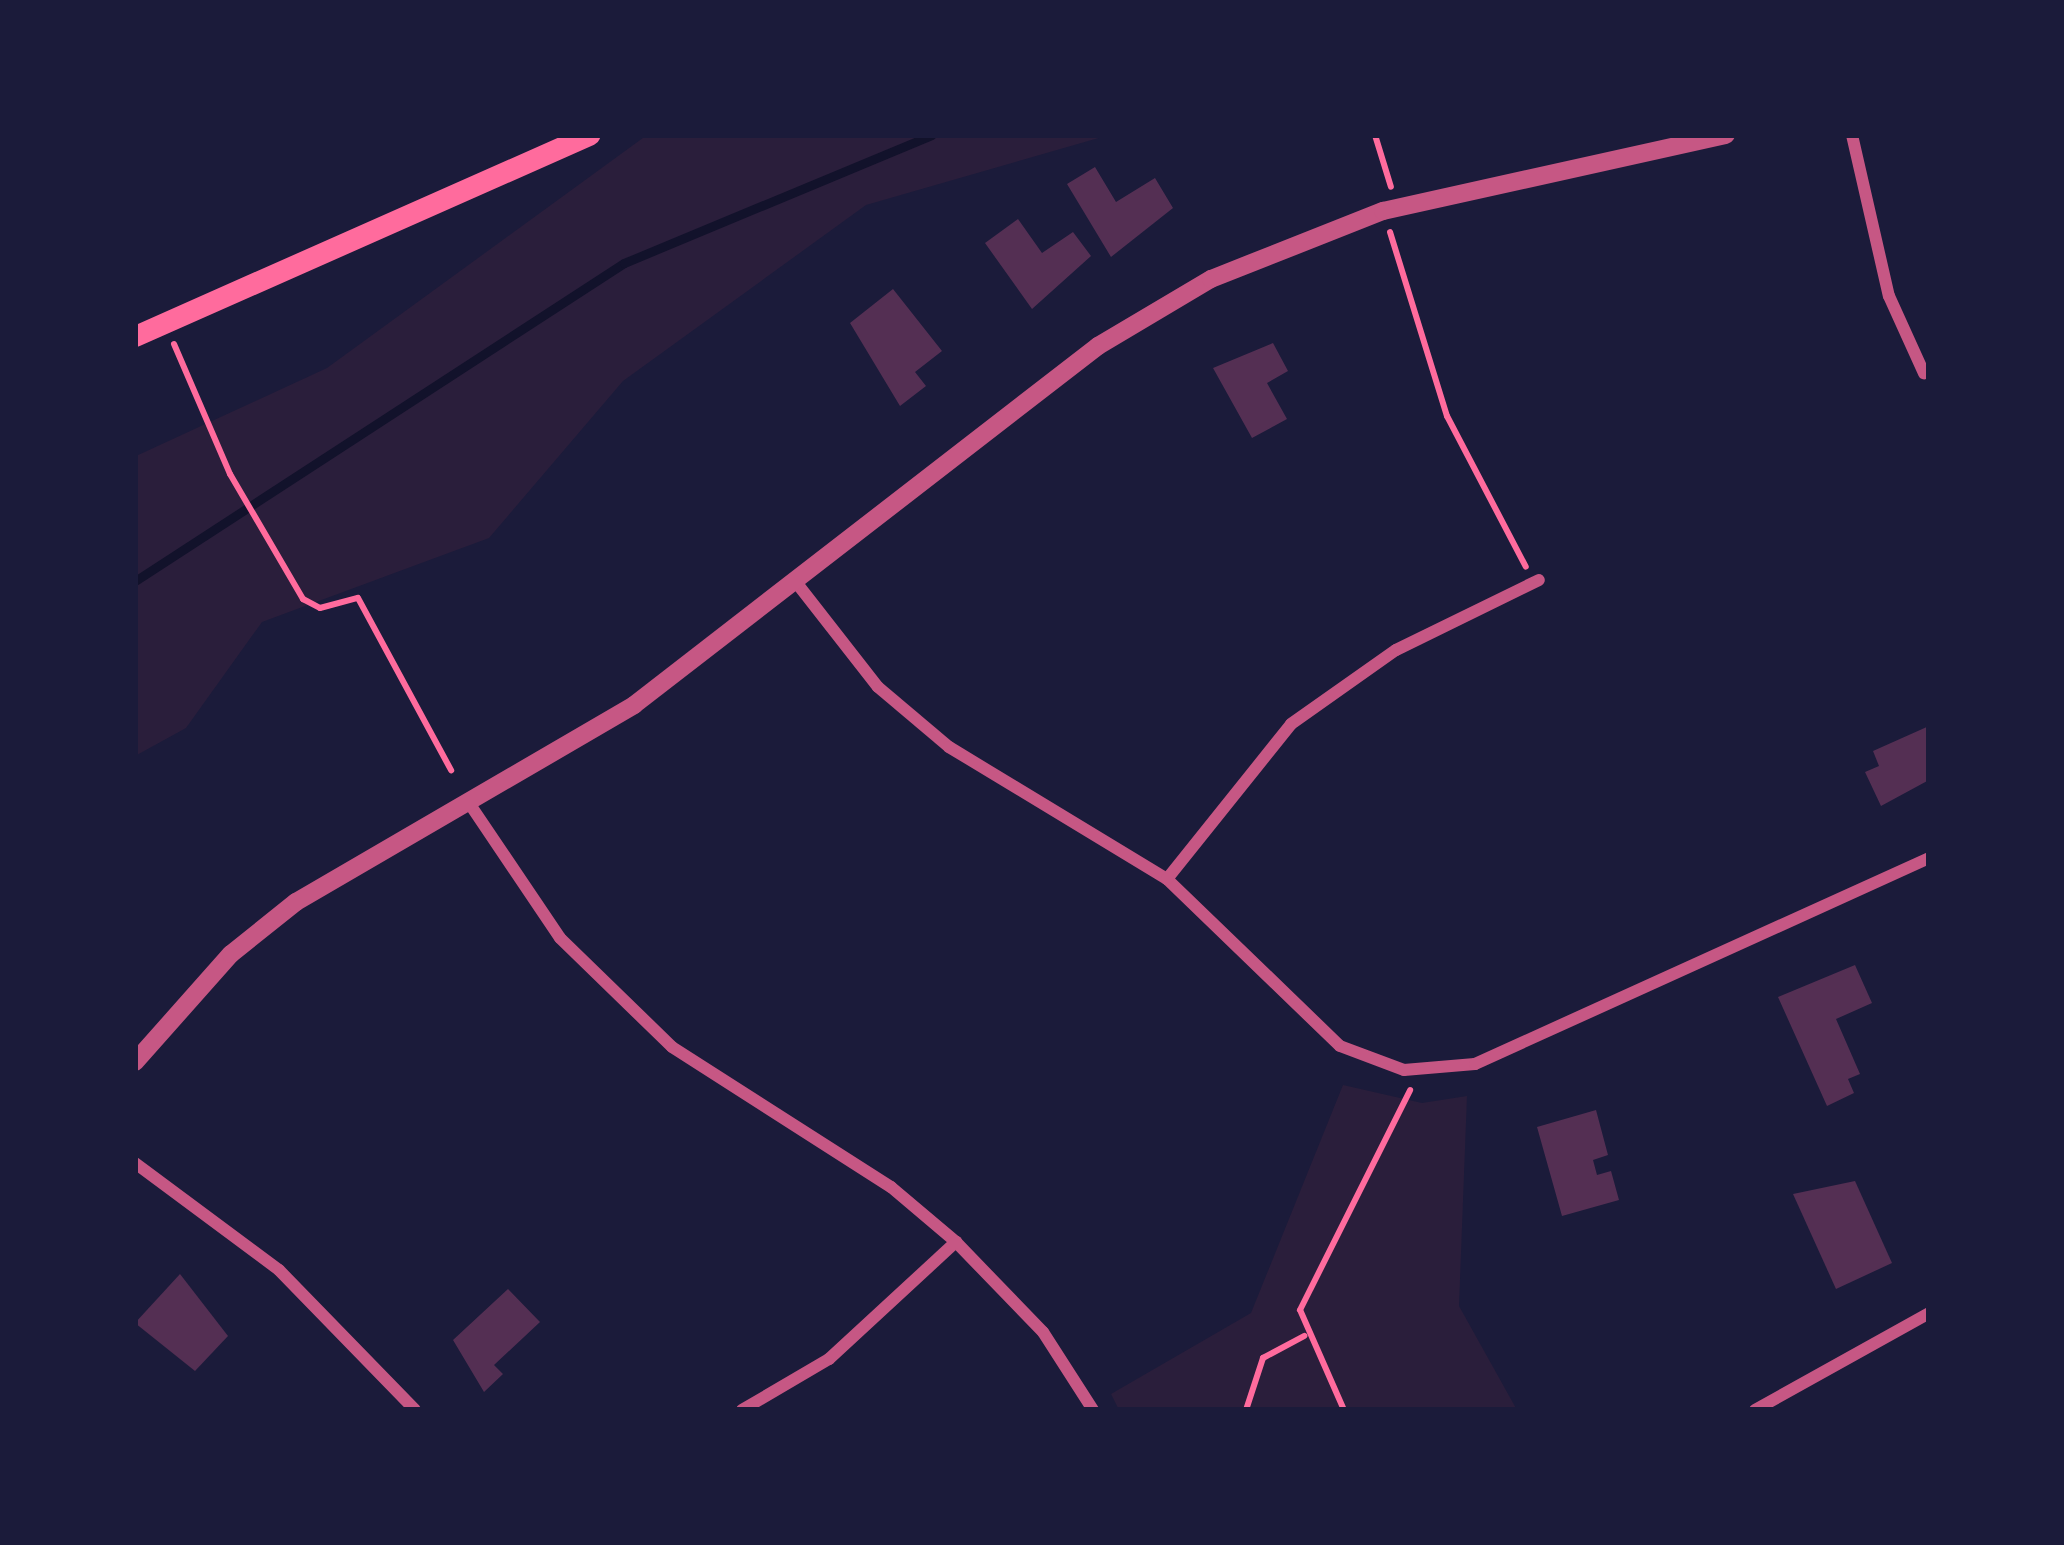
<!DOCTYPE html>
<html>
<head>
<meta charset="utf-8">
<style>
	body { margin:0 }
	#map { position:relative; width:2064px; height:1545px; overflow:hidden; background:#1b1b3a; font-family:"DejaVu Sans",sans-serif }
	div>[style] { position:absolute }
	.green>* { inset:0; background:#2a1e3b }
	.stream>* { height:9px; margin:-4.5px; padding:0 4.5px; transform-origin:4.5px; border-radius:4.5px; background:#12122b }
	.building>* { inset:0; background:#542f53 }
	.path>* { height:6px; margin:-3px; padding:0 3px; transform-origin:3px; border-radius:3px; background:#ff6b9d }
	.minor>* { height:12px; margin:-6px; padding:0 6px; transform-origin:6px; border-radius:6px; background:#c65784 }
	.tertiary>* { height:18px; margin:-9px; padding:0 9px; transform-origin:9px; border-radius:9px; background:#c65784 }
	.secondary>* { height:21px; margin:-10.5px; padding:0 10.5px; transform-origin:10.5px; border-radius:10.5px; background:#ff6b9d }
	span { translate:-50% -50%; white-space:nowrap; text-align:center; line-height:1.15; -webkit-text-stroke:12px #1b1b3a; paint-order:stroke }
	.frame { position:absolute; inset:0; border:138px solid #1b1b3a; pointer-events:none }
</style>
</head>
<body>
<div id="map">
	<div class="green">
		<i style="clip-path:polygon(647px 135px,1109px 135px,866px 205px,623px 381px,489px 538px,262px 622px,186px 728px,135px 756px,136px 456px,327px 368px)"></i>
		<i style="clip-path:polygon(1343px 1085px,1422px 1103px,1467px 1096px,1459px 1306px,1517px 1410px,1119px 1410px,1111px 1394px,1251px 1313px)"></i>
	</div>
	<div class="stream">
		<i style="left:135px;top:581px;width:583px;rotate:-33.04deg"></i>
		<i style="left:624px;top:263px;width:333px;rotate:-22.6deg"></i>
	</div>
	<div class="building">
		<i style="clip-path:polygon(1095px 167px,1116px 202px,1155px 178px,1173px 208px,1111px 257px,1067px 184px)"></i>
		<i style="clip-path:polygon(1018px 219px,1042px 253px,1073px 232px,1091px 256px,1032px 309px,985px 243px)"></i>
		<i style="clip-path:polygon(893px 289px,942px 351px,915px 372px,926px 386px,900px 406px,850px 323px)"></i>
		<i style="clip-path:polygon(1273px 343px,1288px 371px,1267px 383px,1287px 419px,1252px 438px,1213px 368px)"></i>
		<i style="clip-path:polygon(1929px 726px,1929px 780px,1881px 806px,1865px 772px,1879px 766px,1873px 751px)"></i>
		<i style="clip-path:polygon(1855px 965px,1872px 1003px,1836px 1019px,1860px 1074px,1848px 1079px,1854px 1093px,1827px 1106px,1778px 997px)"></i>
		<i style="clip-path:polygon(1596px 1110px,1608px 1155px,1593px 1160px,1597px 1175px,1611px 1171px,1619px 1200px,1562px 1216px,1537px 1127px)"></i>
		<i style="clip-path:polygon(1855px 1181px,1892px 1263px,1836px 1289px,1793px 1194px)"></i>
		<i style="clip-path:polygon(180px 1274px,228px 1336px,195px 1371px,135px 1323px)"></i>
		<i style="clip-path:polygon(508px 1289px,540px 1322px,494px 1365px,503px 1374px,484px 1392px,453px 1340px)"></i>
	</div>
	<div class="path">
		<i style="left:1375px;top:135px;width:54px;rotate:72.9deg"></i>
		<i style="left:1390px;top:232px;width:193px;rotate:72.8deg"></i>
		<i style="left:1447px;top:416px;width:170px;rotate:62.4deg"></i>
		<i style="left:174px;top:344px;width:142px;rotate:66.7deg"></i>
		<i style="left:230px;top:474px;width:145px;rotate:59.7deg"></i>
		<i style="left:303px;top:599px;width:19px;rotate:28deg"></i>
		<i style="left:320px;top:608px;width:39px;rotate:-15deg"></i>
		<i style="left:358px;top:598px;width:196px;rotate:61.6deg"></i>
		<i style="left:1246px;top:1410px;width:55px;rotate:-71.9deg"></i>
		<i style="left:1263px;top:1358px;width:47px;rotate:-28.2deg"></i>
		<i style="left:1344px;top:1410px;width:109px;rotate:-113.7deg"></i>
		<i style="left:1300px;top:1310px;width:246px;rotate:-63.4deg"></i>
	</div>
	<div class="minor">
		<i style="left:1852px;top:135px;width:165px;rotate:77.1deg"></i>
		<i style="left:1889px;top:296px;width:85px;rotate:65.6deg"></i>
		<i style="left:799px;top:586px;width:128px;rotate:52deg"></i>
		<i style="left:878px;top:687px;width:93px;rotate:40.2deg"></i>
		<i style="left:949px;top:747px;width:255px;rotate:31.2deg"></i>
		<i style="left:1167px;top:879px;width:240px;rotate:44deg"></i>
		<i style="left:1340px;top:1046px;width:68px;rotate:20.6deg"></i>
		<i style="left:1404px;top:1070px;width:71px;rotate:-4.8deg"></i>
		<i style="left:1475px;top:1064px;width:499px;rotate:-24.4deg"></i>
		<i style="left:467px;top:800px;width:166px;rotate:56deg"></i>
		<i style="left:560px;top:938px;width:156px;rotate:44.2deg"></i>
		<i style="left:672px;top:1047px;width:260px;rotate:32.6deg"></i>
		<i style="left:891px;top:1187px;width:85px;rotate:40.2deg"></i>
		<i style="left:956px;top:1242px;width:125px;rotate:46deg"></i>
		<i style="left:1043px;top:1332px;width:93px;rotate:57.3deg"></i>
		<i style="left:1167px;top:879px;width:198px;rotate:-51.3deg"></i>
		<i style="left:1291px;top:724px;width:128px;rotate:-35.2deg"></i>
		<i style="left:1396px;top:650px;width:159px;rotate:-26.1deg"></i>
		<i style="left:135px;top:1163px;width:179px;rotate:36.6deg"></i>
		<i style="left:279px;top:1270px;width:195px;rotate:45.8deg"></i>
		<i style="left:742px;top:1410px;width:101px;rotate:-30.4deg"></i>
		<i style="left:829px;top:1359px;width:173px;rotate:-42.7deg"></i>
		<i style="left:1755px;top:1410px;width:199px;rotate:-29.1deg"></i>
	</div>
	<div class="tertiary">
		<i style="left:135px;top:1062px;width:144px;rotate:-48.4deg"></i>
		<i style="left:231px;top:954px;width:83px;rotate:-38.7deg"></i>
		<i style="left:296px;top:902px;width:391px;rotate:-30.2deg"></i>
		<i style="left:634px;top:705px;width:587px;rotate:-37.73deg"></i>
		<i style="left:1098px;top:346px;width:131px;rotate:-30.7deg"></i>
		<i style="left:1211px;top:279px;width:185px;rotate:-21.6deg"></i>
		<i style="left:1383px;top:211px;width:351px;rotate:-12.5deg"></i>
	</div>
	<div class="secondary">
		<i style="left:135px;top:336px;width:497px;rotate:-23.9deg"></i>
	</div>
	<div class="frame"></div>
</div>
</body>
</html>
